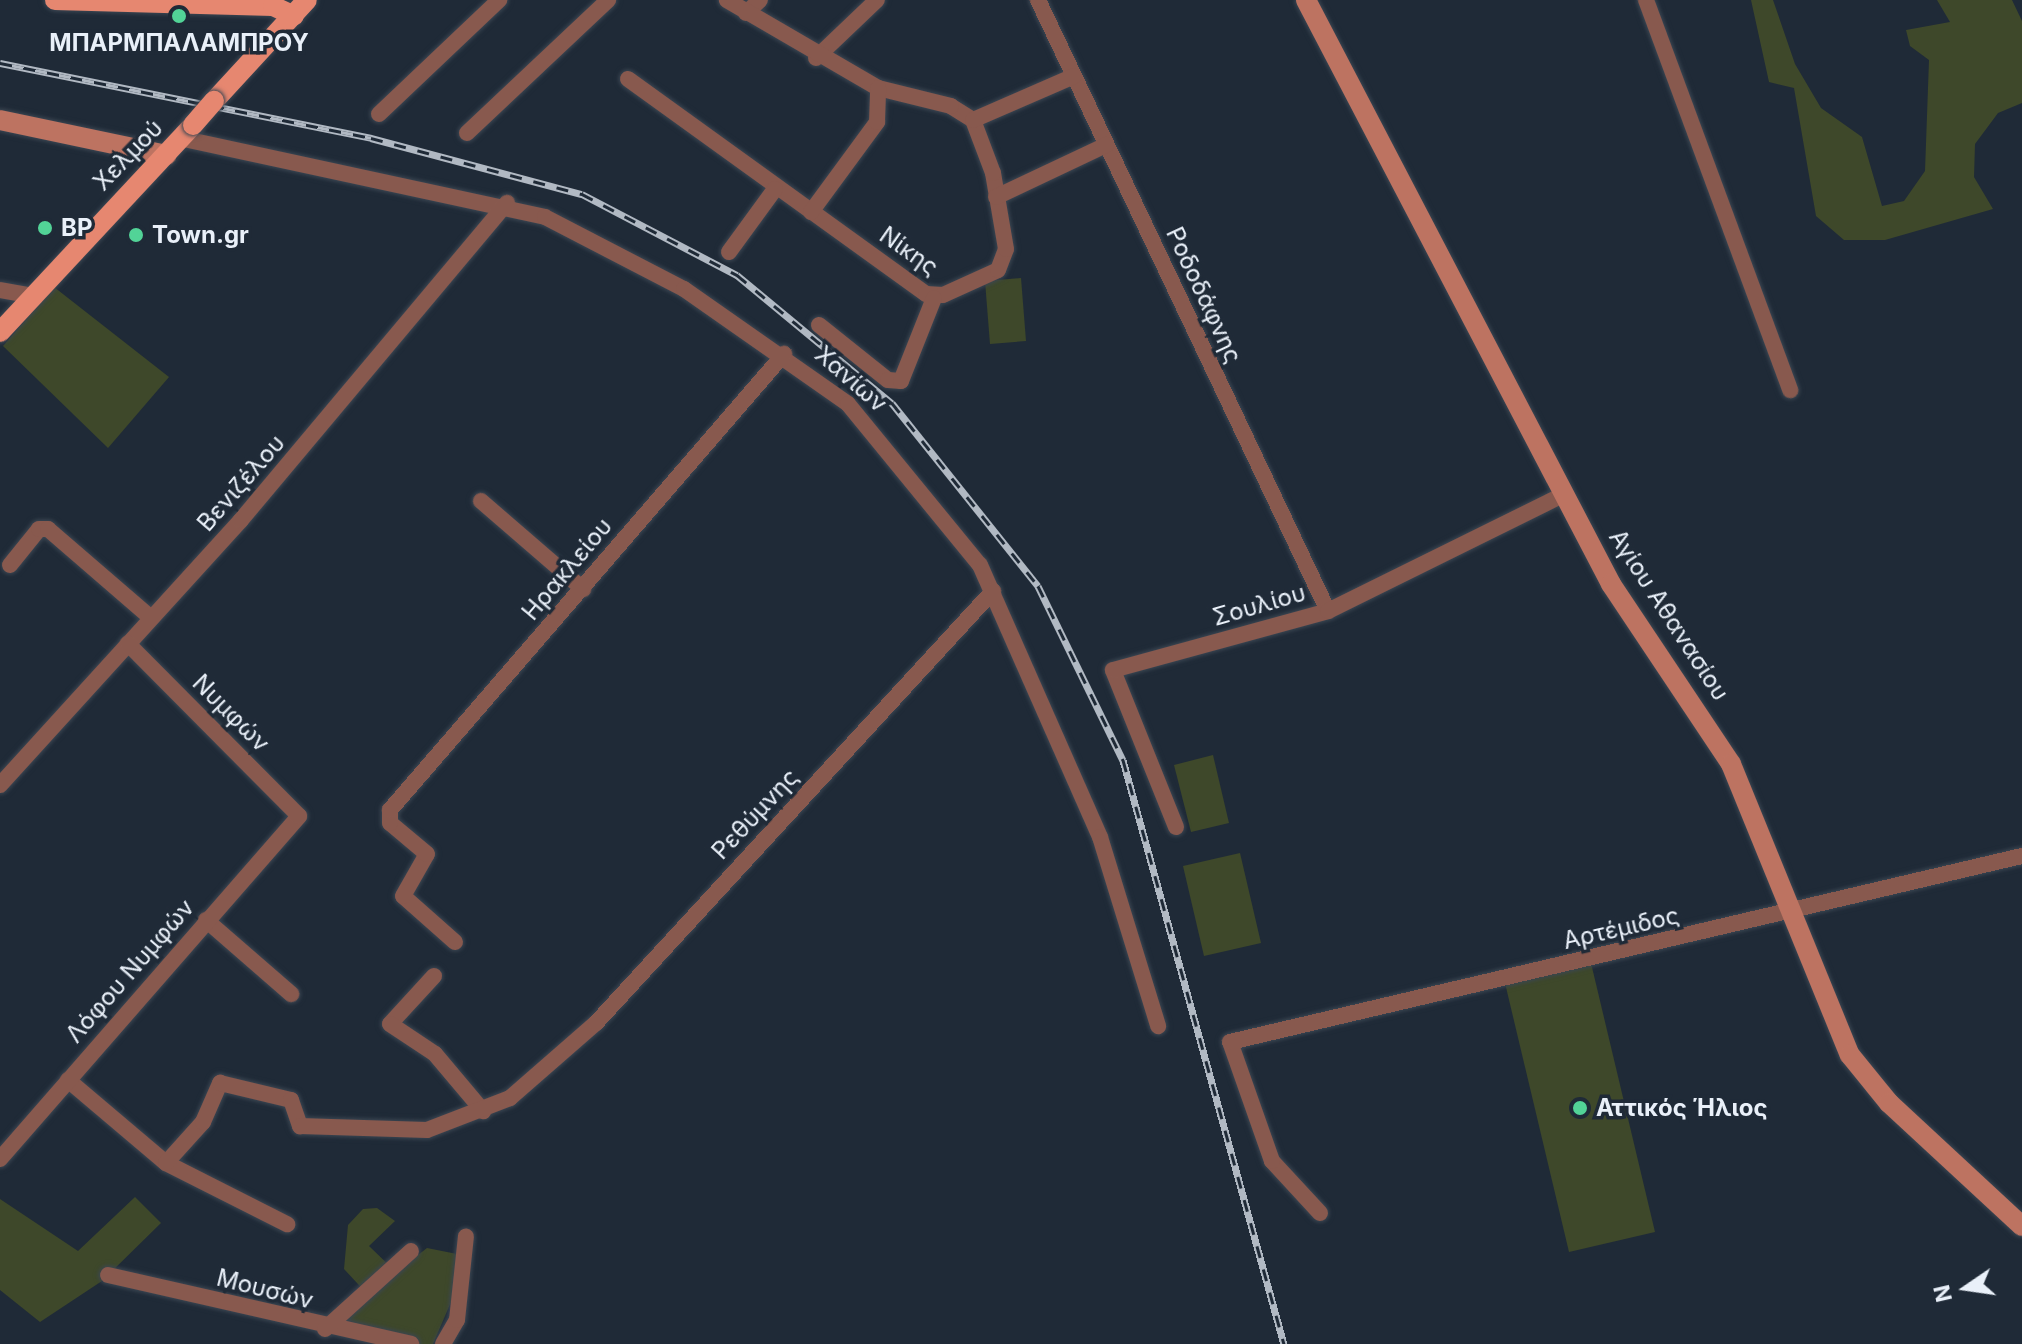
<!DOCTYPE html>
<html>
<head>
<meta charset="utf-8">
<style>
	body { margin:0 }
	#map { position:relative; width:2022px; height:1344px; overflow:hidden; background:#1f2a37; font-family:Inter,sans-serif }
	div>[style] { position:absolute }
	.green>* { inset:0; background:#3e482a }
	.roads { filter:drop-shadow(0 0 2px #3b4652) drop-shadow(0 0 2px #3b4652) }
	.street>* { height:16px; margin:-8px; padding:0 8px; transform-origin:8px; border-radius:8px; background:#88594e }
	.secondary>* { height:20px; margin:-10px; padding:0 10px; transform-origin:10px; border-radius:10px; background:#bd7361 }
	.primary>* { height:20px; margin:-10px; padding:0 10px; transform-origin:10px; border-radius:10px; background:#e68770 }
	.rail>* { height:7px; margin-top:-3.5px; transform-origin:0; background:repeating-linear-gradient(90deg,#1f2a37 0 12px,#b1b9c3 0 24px); box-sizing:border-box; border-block:2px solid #b1b9c3 }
	.bridges { filter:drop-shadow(0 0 2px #3b4652) drop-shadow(0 0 2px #3b4652) }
	.primary-bridge>* { height:20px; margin:-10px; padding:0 10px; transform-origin:10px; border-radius:10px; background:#e68770 }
	.dots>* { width:22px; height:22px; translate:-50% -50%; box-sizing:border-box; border:4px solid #1f2a37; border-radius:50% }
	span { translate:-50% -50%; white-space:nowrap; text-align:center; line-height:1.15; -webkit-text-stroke:7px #1f2a37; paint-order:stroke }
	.poi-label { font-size:24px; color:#e9f0f9; font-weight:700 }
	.left { translate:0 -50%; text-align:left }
	.street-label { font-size:24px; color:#e9f0f9 }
	.north { position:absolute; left:1926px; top:1248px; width:80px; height:80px; -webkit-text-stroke:6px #1f2a37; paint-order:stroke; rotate:257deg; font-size:22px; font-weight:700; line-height:32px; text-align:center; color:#e9f0f9 }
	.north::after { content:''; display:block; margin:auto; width:28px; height:36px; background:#e9f0f9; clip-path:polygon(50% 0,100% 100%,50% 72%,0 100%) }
</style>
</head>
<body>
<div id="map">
	<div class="green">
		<i style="clip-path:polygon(1751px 0,1773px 0,1795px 64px,1821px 108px,1862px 137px,1882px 206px,1904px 201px,1925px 171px,1929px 60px,1910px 46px,1906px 30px,1950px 22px,1937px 0,2012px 0,2022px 21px,2022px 103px,1998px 113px,1975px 144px,1974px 177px,1993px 209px,1885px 240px,1844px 240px,1816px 216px,1794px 88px,1769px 82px)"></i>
		<i style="clip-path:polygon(1021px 278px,1026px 341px,990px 344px,985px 281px)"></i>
		<i style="clip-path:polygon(54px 287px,169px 377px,108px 448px,3px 346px)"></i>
		<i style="clip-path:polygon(1213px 755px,1229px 823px,1191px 832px,1174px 765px)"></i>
		<i style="clip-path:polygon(1240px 853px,1261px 943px,1204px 956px,1183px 866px)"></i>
		<i style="clip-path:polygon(1591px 963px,1655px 1232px,1569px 1252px,1505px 983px)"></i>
		<i style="clip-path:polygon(135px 1197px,161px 1223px,102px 1281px,40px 1322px,0 1290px,0 1199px,78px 1251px)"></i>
		<i style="clip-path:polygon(377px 1208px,395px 1221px,369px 1246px,396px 1272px,427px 1248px,457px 1254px,454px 1295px,433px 1344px,375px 1344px,378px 1332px,338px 1325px,370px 1297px,344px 1269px,348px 1225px,363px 1209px)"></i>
	</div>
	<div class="roads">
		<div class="street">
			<i style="left:1038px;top:0;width:676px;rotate:64.61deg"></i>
			<i style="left:1646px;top:0;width:416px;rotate:69.7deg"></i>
			<i style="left:746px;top:13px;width:19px;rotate:-43deg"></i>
			<i style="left:816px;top:58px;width:84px;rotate:-43.6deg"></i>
			<i style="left:628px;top:79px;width:367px;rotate:35.8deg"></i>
			<i style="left:926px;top:294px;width:17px;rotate:3deg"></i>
			<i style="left:943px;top:295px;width:60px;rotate:-24.4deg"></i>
			<i style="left:998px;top:270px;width:22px;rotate:-69deg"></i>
			<i style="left:1006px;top:249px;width:77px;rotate:-99.7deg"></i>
			<i style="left:993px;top:173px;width:57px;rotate:-110.7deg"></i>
			<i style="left:973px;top:120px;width:26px;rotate:-148deg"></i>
			<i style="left:951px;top:106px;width:75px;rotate:-166.1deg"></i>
			<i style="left:878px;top:88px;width:175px;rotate:-149.8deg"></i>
			<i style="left:379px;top:114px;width:166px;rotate:-43.5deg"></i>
			<i style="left:973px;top:120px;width:110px;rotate:-23.5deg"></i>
			<i style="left:467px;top:133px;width:194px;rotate:-43.3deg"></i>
			<i style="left:180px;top:138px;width:373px;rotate:12.2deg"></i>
			<i style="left:545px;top:217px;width:157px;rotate:27.4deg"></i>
			<i style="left:684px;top:289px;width:200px;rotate:35deg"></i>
			<i style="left:848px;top:404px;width:208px;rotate:50.7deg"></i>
			<i style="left:980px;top:565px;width:297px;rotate:66.2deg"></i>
			<i style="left:1100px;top:837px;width:198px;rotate:72.9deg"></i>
			<i style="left:996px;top:197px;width:122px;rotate:-25.3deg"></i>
			<i style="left:811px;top:212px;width:112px;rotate:-53.7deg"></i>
			<i style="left:877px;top:122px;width:34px;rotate:-88deg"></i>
			<i style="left:729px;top:252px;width:78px;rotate:-53.9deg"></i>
			<i style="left:0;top:290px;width:34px;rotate:10deg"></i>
			<i style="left:819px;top:325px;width:88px;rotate:38.6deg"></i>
			<i style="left:888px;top:380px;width:13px;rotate:4deg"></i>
			<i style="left:901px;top:381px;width:89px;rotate:-68.3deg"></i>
			<i style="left:481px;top:501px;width:135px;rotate:40.8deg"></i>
			<i style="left:10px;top:565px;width:46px;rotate:-51.1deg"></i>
			<i style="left:39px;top:529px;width:9px"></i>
			<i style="left:48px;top:529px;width:136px;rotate:40.8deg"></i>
			<i style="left:0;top:785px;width:358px;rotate:-47.7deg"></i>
			<i style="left:241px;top:520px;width:414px;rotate:-50deg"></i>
			<i style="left:1176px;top:827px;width:169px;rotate:-111.9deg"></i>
			<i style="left:1113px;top:670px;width:223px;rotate:-15.3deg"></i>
			<i style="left:1328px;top:611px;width:262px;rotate:-26.3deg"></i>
			<i style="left:206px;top:920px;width:113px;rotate:41deg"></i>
			<i style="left:455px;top:942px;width:69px;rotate:-138.5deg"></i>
			<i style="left:403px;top:896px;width:48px;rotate:-60.3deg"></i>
			<i style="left:427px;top:854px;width:48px;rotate:-140deg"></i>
			<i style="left:390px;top:823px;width:13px;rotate:-90deg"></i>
			<i style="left:390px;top:810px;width:603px;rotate:-49.17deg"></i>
			<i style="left:434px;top:976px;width:65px;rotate:132.5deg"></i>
			<i style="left:390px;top:1024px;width:54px;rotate:33.7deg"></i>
			<i style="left:435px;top:1054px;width:75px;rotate:49.9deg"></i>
			<i style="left:68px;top:1080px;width:128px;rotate:40.3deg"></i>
			<i style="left:166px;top:1163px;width:136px;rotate:26.8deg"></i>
			<i style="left:0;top:1159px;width:455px;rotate:-48.9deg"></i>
			<i style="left:299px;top:816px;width:243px;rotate:-134.8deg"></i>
			<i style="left:166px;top:1163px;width:55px;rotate:-47.9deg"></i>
			<i style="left:203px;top:1122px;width:43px;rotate:-66.4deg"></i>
			<i style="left:220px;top:1083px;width:73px;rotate:13.5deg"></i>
			<i style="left:291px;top:1100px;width:28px;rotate:71deg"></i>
			<i style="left:300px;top:1126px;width:127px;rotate:1.8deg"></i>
			<i style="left:427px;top:1130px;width:89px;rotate:-21.1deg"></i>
			<i style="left:510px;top:1098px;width:114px;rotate:-41.1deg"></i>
			<i style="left:596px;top:1023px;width:587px;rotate:-47.42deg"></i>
			<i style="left:1320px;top:1213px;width:71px;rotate:-132.7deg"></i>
			<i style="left:1272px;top:1161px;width:126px;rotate:-109.4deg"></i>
			<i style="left:1230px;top:1042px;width:814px;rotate:-13.22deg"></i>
			<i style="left:108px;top:1275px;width:311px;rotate:12.8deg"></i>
			<i style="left:325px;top:1329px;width:116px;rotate:-42.2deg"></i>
			<i style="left:443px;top:1344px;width:28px;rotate:-60deg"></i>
			<i style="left:457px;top:1320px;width:84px;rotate:-83.9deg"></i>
		</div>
		<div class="secondary">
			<i style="left:1306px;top:0;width:659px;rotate:62.42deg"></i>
			<i style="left:1611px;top:584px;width:216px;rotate:56.3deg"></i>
			<i style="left:1731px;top:764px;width:314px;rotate:67.8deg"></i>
			<i style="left:1850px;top:1055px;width:62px;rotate:50.9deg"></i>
			<i style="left:1889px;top:1103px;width:181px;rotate:42.8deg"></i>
			<i style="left:0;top:120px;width:170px;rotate:11.9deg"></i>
		</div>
		<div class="primary">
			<i style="left:55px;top:0;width:218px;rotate:1.6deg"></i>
			<i style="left:273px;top:6px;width:23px;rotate:25deg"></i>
			<i style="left:214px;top:101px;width:137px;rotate:-47.4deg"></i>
			<i style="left:0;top:332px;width:283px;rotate:-47deg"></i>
		</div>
	</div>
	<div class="rail">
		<i style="left:0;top:63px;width:379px;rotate:11.4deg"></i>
		<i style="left:371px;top:138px;width:218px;rotate:14.9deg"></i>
		<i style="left:582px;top:194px;width:175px;rotate:27.6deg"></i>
		<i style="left:737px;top:275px;width:201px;rotate:39.6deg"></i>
		<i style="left:892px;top:403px;width:234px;rotate:51.4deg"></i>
		<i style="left:1038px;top:586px;width:194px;rotate:64deg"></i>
		<i style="left:1123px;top:760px;width:606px;rotate:74.59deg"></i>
	</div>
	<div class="bridges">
		<div class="primary-bridge">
			<i style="left:193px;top:125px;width:32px;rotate:-49deg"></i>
		</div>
	</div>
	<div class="dots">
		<i style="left:179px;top:16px;background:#52d397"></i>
		<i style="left:45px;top:228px;background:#52d397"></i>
		<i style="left:136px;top:235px;background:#52d397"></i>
		<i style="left:1580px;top:1108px;background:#52d397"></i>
	</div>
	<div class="poi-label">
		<span style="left:179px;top:43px">ΜΠΑΡΜΠΑΛΑΜΠΡΟΥ</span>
		<span class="left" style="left:61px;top:228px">BP</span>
		<span class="left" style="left:152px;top:235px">Town.gr</span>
		<span class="left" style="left:1596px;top:1108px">Αττικός Ήλιος</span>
	</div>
	<div class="street-label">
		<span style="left:128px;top:155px;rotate:-46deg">Χελμού</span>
		<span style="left:909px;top:251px;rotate:35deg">Νίκης</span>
		<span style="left:1204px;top:295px;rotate:65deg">Ροδοδάφνης</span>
		<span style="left:851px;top:379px;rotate:41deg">Χανίων</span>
		<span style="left:241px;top:483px;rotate:-49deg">Βενιζέλου</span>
		<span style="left:567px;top:569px;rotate:-50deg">Ηρακλείου</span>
		<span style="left:1259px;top:605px;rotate:-16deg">Σουλίου</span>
		<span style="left:1669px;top:615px;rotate:57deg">Αγίου Αθανασίου</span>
		<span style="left:231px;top:713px;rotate:45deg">Νυμφών</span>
		<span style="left:755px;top:814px;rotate:-47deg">Ρεθύμνης</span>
		<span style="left:1621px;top:928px;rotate:-13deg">Αρτέμιδος</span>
		<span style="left:130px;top:971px;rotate:-49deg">Λόφου Νυμφών</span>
		<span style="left:265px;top:1289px;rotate:14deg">Μουσών</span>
	</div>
	<div class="north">N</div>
</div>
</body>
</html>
